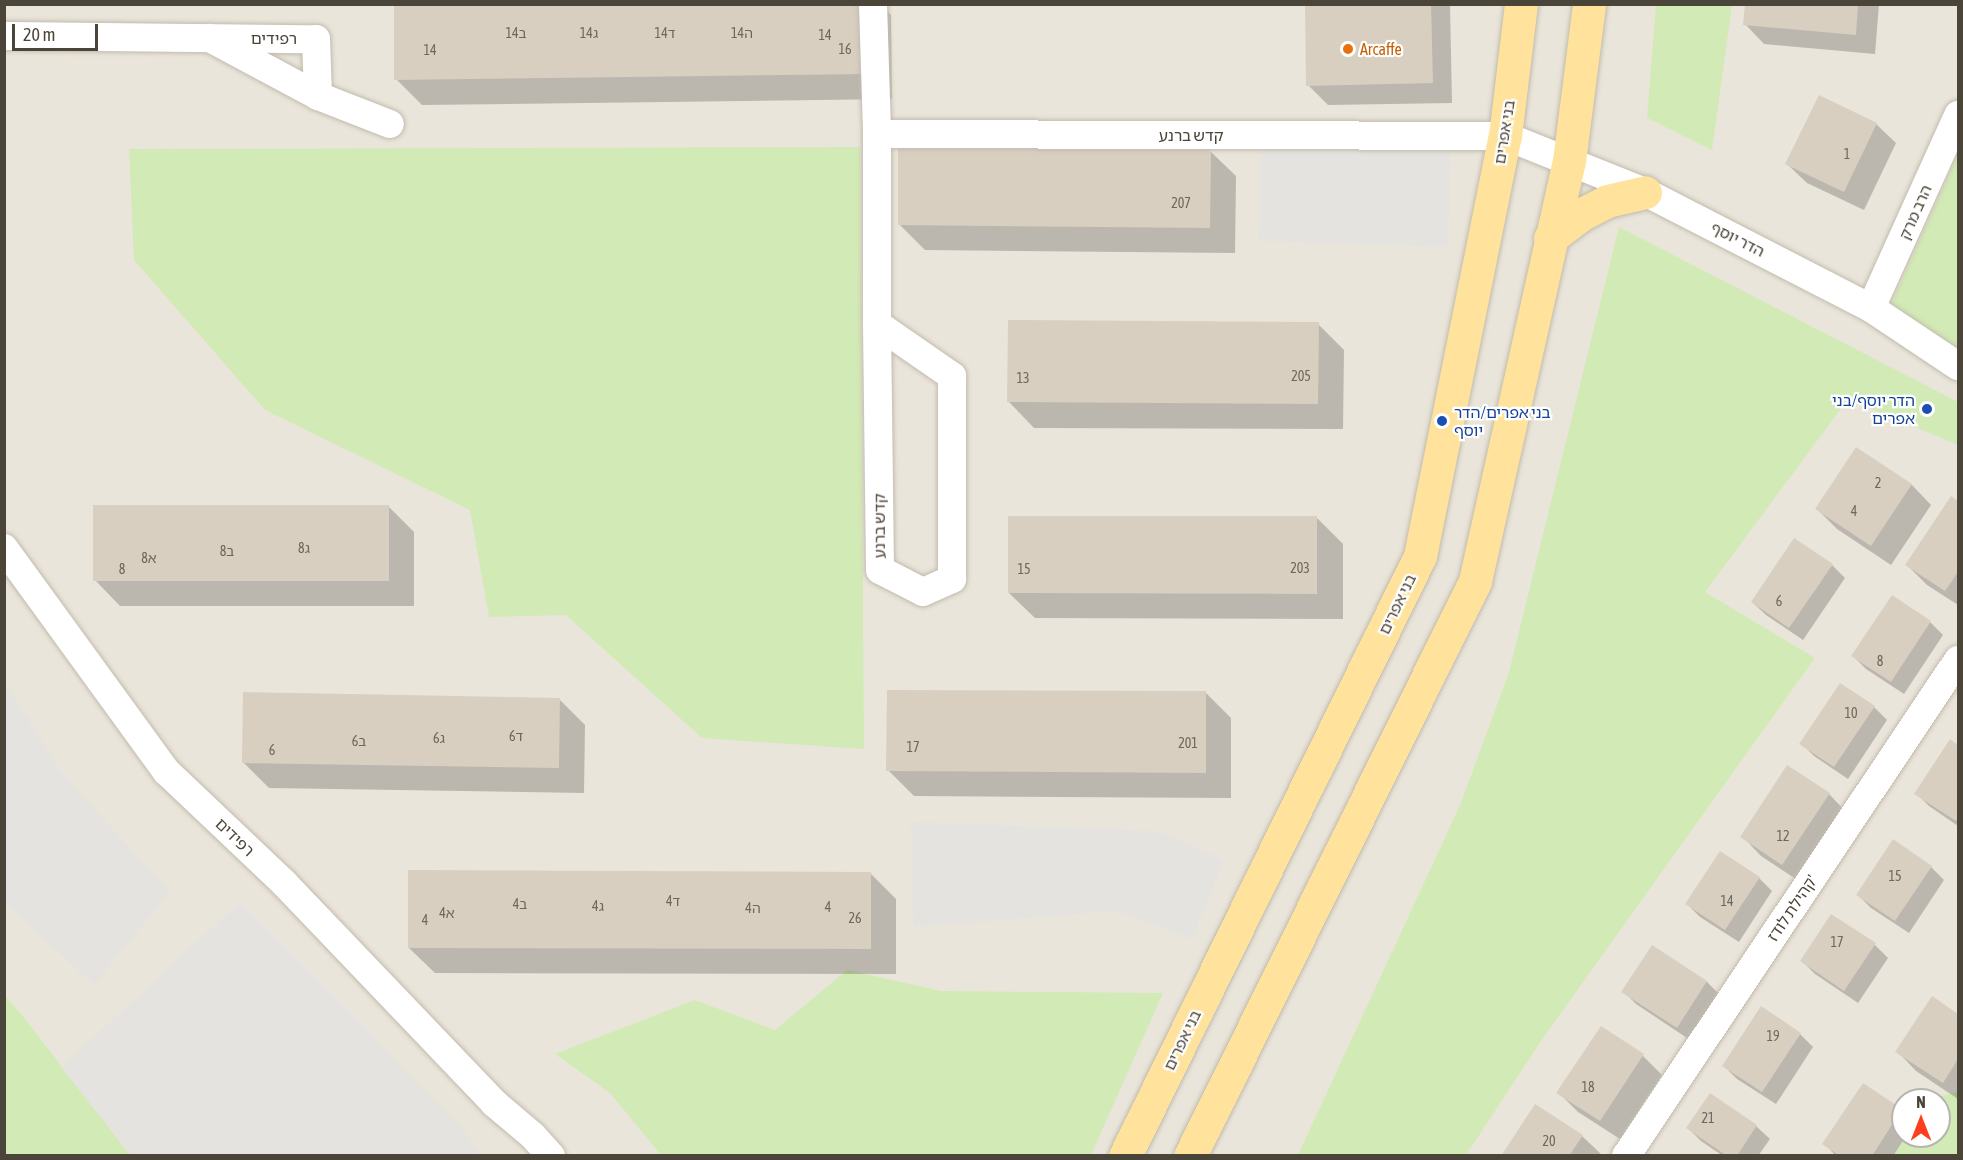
<!DOCTYPE html>
<html>
<head>
<meta charset="utf-8">
<style>
	body { margin:0 }
	#map { position:relative; width:1963px; height:1160px; overflow:hidden; background:#f6f3ec; font-family:"Asap Condensed","Noto Sans Hebrew",sans-serif }
	div>[style] { position:absolute }
	.residential>* { inset:0; background:#eae5da }
	.green>* { inset:0; background:#d2eab5 }
	.parking>* { inset:0; background:#e5e3e0 }
	.shadow>* { inset:0; background:#0003 }
	.building>* { inset:0; background:#d8cfc1 }
	.roads { filter:drop-shadow(0 0 2px #c2bbae) drop-shadow(0 0 2px #c2bbae) }
	.minor>* { height:28px; margin:-14px; padding:0 14px; transform-origin:14px; border-radius:14px; background:#fff }
	.major>* { height:33px; margin:-16.5px; padding:0 16.5px; transform-origin:16.5px; border-radius:16.5px; background:#ffe39c }
	.dots>* { width:16px; height:16px; translate:-50% -50%; box-sizing:border-box; border:3px solid #fff; border-radius:50% }
	span { translate:-50% -50%; white-space:nowrap; text-align:center; line-height:1.15; -webkit-text-stroke:4.5px #fff; paint-order:stroke }
	.number-label { font-size:14px; color:#6e675b }
	.number-label span { -webkit-text-stroke-width:0 }
	.street-label { font-size:16px; color:#4b4439 }
	.food-label { font-size:16px; color:#c56008 }
	.left { translate:0 -50%; text-align:left }
	.transit-label { font-size:16px; color:#164399 }
	.right { translate:-100% -50%; text-align:right }
	.frame { position:absolute; inset:0; border:6px solid #4b4439; pointer-events:none }
	.north { position:absolute; left:1891px; top:1088px; width:60px; height:60px; box-sizing:border-box; background:#fff; border:2px solid #b7b4b0; border-radius:50%; rotate:0deg; font-size:16px; font-weight:700; line-height:24px; text-align:center; color:#4b4439 }
	.north::after { content:''; display:block; margin:auto; width:21px; height:27px; background:#fc3f1d; clip-path:polygon(50% 0,100% 100%,50% 72%,0 100%) }
	.scale { position:absolute; left:12px; top:24px; width:86px; height:27px; box-sizing:border-box; border:3px solid #4b4439; border-top:0; padding-left:8px; font-size:18px; line-height:21px; white-space:nowrap; color:#4b4439; -webkit-text-stroke:4px #fff; paint-order:stroke }
</style>
</head>
<body>
<div id="map">
	<div class="residential">
		<i style="clip-path:polygon(evenodd,5px 5px,1958px 5px,1958px 1155px,5px 1156px,5px 5px,1903px 1100px,1939px 1100px,1939px 1136px,1903px 1136px,1903px 1100px)"></i>
	</div>
	<div class="green">
		<i style="clip-path:polygon(1656px 5px,1732px 5px,1712px 150px,1647px 118px)"></i>
		<i style="clip-path:polygon(860px 147px,864px 749px,702px 738px,566px 615px,489px 617px,470px 510px,265px 410px,134px 260px,129px 149px)"></i>
		<i style="clip-path:polygon(1958px 155px,1958px 348px,1889px 309px)"></i>
		<i style="clip-path:polygon(1619px 227px,1958px 402px,1958px 445px,1848px 399px,1705px 592px,1815px 658px,1543px 1038px,1466px 1155px,1298px 1155px,1461px 803px,1509px 672px)"></i>
		<i style="clip-path:polygon(847px 970px,941px 991px,1163px 993px,1091px 1155px,661px 1155px,610px 1093px,555px 1054px,695px 1000px,775px 1030px)"></i>
		<i style="clip-path:polygon(4px 995px,22px 1015px,130px 1155px,5px 1155px)"></i>
		<i style="clip-path:polygon(1958px 1091px,1958px 1155px,1893px 1155px,1906px 1136px,1939px 1136px,1939px 1100px,1930px 1100px)"></i>
	</div>
	<div class="parking">
		<i style="clip-path:polygon(1261px 135px,1451px 136px,1448px 247px,1259px 241px)"></i>
		<i style="clip-path:polygon(4px 680px,61px 772px,170px 892px,94px 985px,5px 903px)"></i>
		<i style="clip-path:polygon(911px 822px,1158px 831px,1224px 860px,1192px 939px,1116px 911px,913px 927px)"></i>
		<i style="clip-path:polygon(240px 902px,464px 1129px,480px 1155px,131px 1155px,61px 1067px)"></i>
	</div>
	<div class="shadow">
		<i style="clip-path:polygon(880px 4px,891px 15px,892px 99px,422px 105px,396px 79px)"></i>
		<i style="clip-path:polygon(1307px 4px,1450px 4px,1452px 103px,1328px 105px,1308px 85px)"></i>
		<i style="clip-path:polygon(1747px 4px,1879px 4px,1875px 54px,1764px 44px,1745px 24px)"></i>
		<i style="clip-path:polygon(1876px 124px,1896px 143px,1864px 210px,1807px 183px,1787px 164px)"></i>
		<i style="clip-path:polygon(1210px 151px,1236px 176px,1235px 253px,925px 250px,899px 224px)"></i>
		<i style="clip-path:polygon(1318px 324px,1344px 350px,1343px 429px,1034px 428px,1009px 402px)"></i>
		<i style="clip-path:polygon(1857px 449px,1912px 485px,1931px 505px,1891px 565px,1837px 529px,1817px 509px)"></i>
		<i style="clip-path:polygon(1951px 499px,1958px 503px,1958px 605px,1927px 585px,1907px 565px)"></i>
		<i style="clip-path:polygon(388px 506px,414px 532px,414px 606px,120px 606px,95px 580px)"></i>
		<i style="clip-path:polygon(1317px 518px,1343px 544px,1343px 619px,1035px 618px,1009px 593px)"></i>
		<i style="clip-path:polygon(1832px 565px,1845px 578px,1803px 640px,1766px 615px,1752px 602px)"></i>
		<i style="clip-path:polygon(1930px 622px,1943px 635px,1904px 694px,1866px 669px,1853px 656px)"></i>
		<i style="clip-path:polygon(1206px 693px,1231px 718px,1231px 798px,914px 796px,888px 770px)"></i>
		<i style="clip-path:polygon(559px 699px,585px 725px,584px 793px,269px 788px,243px 762px)"></i>
		<i style="clip-path:polygon(1874px 707px,1887px 720px,1848px 779px,1814px 756px,1801px 743px)"></i>
		<i style="clip-path:polygon(1950px 741px,1958px 747px,1958px 826px,1929px 806px,1916px 793px)"></i>
		<i style="clip-path:polygon(1829px 794px,1848px 814px,1802px 883px,1761px 856px,1742px 836px)"></i>
		<i style="clip-path:polygon(1931px 867px,1944px 880px,1909px 933px,1871px 908px,1858px 895px)"></i>
		<i style="clip-path:polygon(870px 873px,896px 899px,896px 974px,435px 973px,409px 948px)"></i>
		<i style="clip-path:polygon(1759px 878px,1772px 891px,1739px 942px,1700px 917px,1687px 904px)"></i>
		<i style="clip-path:polygon(1832px 916px,1875px 945px,1888px 958px,1858px 1003px,1815px 974px,1802px 961px)"></i>
		<i style="clip-path:polygon(1653px 947px,1707px 982px,1720px 995px,1690px 1040px,1636px 1004px,1623px 991px)"></i>
		<i style="clip-path:polygon(1932px 998px,1958px 1016px,1958px 1099px,1916px 1071px,1897px 1051px)"></i>
		<i style="clip-path:polygon(1761px 1008px,1800px 1034px,1813px 1047px,1776px 1104px,1737px 1079px,1724px 1066px)"></i>
		<i style="clip-path:polygon(1643px 1056px,1662px 1075px,1620px 1139px,1578px 1112px,1558px 1092px)"></i>
		<i style="clip-path:polygon(1863px 1085px,1903px 1112px,1903px 1136px,1906px 1136px,1893px 1156px,1836px 1156px,1824px 1143px)"></i>
		<i style="clip-path:polygon(1756px 1126px,1770px 1139px,1758px 1156px,1723px 1156px,1701px 1141px,1688px 1128px)"></i>
		<i style="clip-path:polygon(1582px 1136px,1602px 1155px,1503px 1156px)"></i>
	</div>
	<div class="building">
		<i style="clip-path:polygon(394px 4px,866px 4px,867px 74px,394px 80px)"></i>
		<i style="clip-path:polygon(1305px 4px,1431px 4px,1433px 83px,1306px 86px)"></i>
		<i style="clip-path:polygon(1745px 4px,1858px 4px,1856px 35px,1743px 25px)"></i>
		<i style="clip-path:polygon(1819px 95px,1877px 123px,1844px 192px,1785px 164px)"></i>
		<i style="clip-path:polygon(898px 146px,1211px 149px,1210px 228px,898px 225px)"></i>
		<i style="clip-path:polygon(1008px 320px,1319px 322px,1318px 404px,1007px 402px)"></i>
		<i style="clip-path:polygon(1856px 447px,1912px 484px,1871px 546px,1815px 509px)"></i>
		<i style="clip-path:polygon(1951px 496px,1958px 501px,1958px 572px,1945px 591px,1905px 565px)"></i>
		<i style="clip-path:polygon(93px 505px,389px 505px,389px 581px,93px 581px)"></i>
		<i style="clip-path:polygon(1008px 516px,1317px 516px,1317px 594px,1008px 593px)"></i>
		<i style="clip-path:polygon(1794px 538px,1833px 564px,1789px 628px,1751px 602px)"></i>
		<i style="clip-path:polygon(1892px 595px,1931px 621px,1891px 682px,1851px 656px)"></i>
		<i style="clip-path:polygon(1840px 683px,1875px 706px,1834px 767px,1799px 744px)"></i>
		<i style="clip-path:polygon(887px 690px,1206px 691px,1206px 773px,886px 771px)"></i>
		<i style="clip-path:polygon(243px 692px,560px 698px,559px 768px,242px 763px)"></i>
		<i style="clip-path:polygon(1950px 739px,1958px 745px,1958px 817px,1956px 821px,1914px 794px)"></i>
		<i style="clip-path:polygon(1787px 765px,1830px 793px,1782px 865px,1740px 837px)"></i>
		<i style="clip-path:polygon(1893px 839px,1932px 866px,1895px 921px,1856px 895px)"></i>
		<i style="clip-path:polygon(1720px 851px,1760px 877px,1725px 930px,1685px 904px)"></i>
		<i style="clip-path:polygon(408px 870px,871px 872px,871px 949px,408px 948px)"></i>
		<i style="clip-path:polygon(1831px 914px,1876px 943px,1844px 991px,1800px 961px)"></i>
		<i style="clip-path:polygon(1652px 945px,1707px 981px,1677px 1028px,1621px 992px)"></i>
		<i style="clip-path:polygon(1932px 996px,1958px 1014px,1958px 1059px,1943px 1083px,1895px 1052px)"></i>
		<i style="clip-path:polygon(1761px 1006px,1801px 1033px,1762px 1092px,1722px 1066px)"></i>
		<i style="clip-path:polygon(1601px 1026px,1644px 1054px,1600px 1121px,1556px 1093px)"></i>
		<i style="clip-path:polygon(1863px 1083px,1902px 1109px,1872px 1156px,1840px 1156px,1822px 1144px)"></i>
		<i style="clip-path:polygon(1710px 1093px,1757px 1125px,1737px 1156px,1727px 1156px,1686px 1128px)"></i>
		<i style="clip-path:polygon(1535px 1104px,1583px 1135px,1569px 1156px,1501px 1156px)"></i>
	</div>
	<div class="roads">
		<div class="minor">
			<i style="left:873px;top:4px;width:130px;rotate:88.2deg"></i>
			<i style="left:877px;top:134px;width:190px;rotate:90deg"></i>
			<i style="left:877px;top:324px;width:246px;rotate:89.3deg"></i>
			<i style="left:880px;top:570px;width:48px;rotate:27.1deg"></i>
			<i style="left:923px;top:592px;width:32px;rotate:-24deg"></i>
			<i style="left:952px;top:579px;width:203px;rotate:-90deg"></i>
			<i style="left:952px;top:376px;width:91px;rotate:-145.3deg"></i>
			<i style="left:4px;top:36px;width:312px;rotate:0.6deg"></i>
			<i style="left:316px;top:39px;width:57px;rotate:88deg"></i>
			<i style="left:318px;top:96px;width:123px;rotate:-151.8deg"></i>
			<i style="left:318px;top:96px;width:77px;rotate:21.3deg"></i>
			<i style="left:877px;top:134px;width:628px;rotate:0.18deg"></i>
			<i style="left:1505px;top:136px;width:151px;rotate:21.8deg"></i>
			<i style="left:1645px;top:192px;width:254px;rotate:27.2deg"></i>
			<i style="left:1871px;top:308px;width:105px;rotate:33.7deg"></i>
			<i style="left:1871px;top:308px;width:212px;rotate:-65.7deg"></i>
			<i style="left:4px;top:548px;width:277px;rotate:54deg"></i>
			<i style="left:167px;top:772px;width:161px;rotate:43.5deg"></i>
			<i style="left:284px;top:883px;width:304px;rotate:46.3deg"></i>
			<i style="left:494px;top:1103px;width:51px;rotate:40.2deg"></i>
			<i style="left:533px;top:1136px;width:27px;rotate:48deg"></i>
			<i style="left:1626px;top:1156px;width:597px;rotate:-56.2deg"></i>
		</div>
		<div class="major">
			<i style="left:1550px;top:238px;width:38px;rotate:-37deg"></i>
			<i style="left:1580px;top:215px;width:30px;rotate:-27deg"></i>
			<i style="left:1607px;top:201px;width:39px;rotate:-13deg"></i>
			<i style="left:1125px;top:1156px;width:669px;rotate:-63.82deg"></i>
			<i style="left:1420px;top:556px;width:429px;rotate:-78.6deg"></i>
			<i style="left:1505px;top:136px;width:133px;rotate:-83.1deg"></i>
			<i style="left:1190px;top:1156px;width:642px;rotate:-63.63deg"></i>
			<i style="left:1475px;top:581px;width:430px;rotate:-77.4deg"></i>
			<i style="left:1569px;top:161px;width:158px;rotate:-82.7deg"></i>
		</div>
	</div>
	<div class="dots">
		<i style="left:1348px;top:49px;background:#e8710a"></i>
		<i style="left:1927px;top:409px;background:#1a4fb4"></i>
		<i style="left:1442px;top:421px;background:#1a4fb4"></i>
	</div>
	<div class="number-label">
		<span style="left:516px;top:33px">14ב</span>
		<span style="left:589px;top:33px">14ג</span>
		<span style="left:665px;top:33px">14ד</span>
		<span style="left:742px;top:33px">14ה</span>
		<span style="left:825px;top:35px">14</span>
		<span style="left:845px;top:49px">16</span>
		<span style="left:430px;top:50px">14</span>
		<span style="left:1847px;top:154px">1</span>
		<span style="left:1181px;top:203px">207</span>
		<span style="left:1301px;top:376px">205</span>
		<span style="left:1023px;top:378px">13</span>
		<span style="left:1878px;top:483px">2</span>
		<span style="left:1854px;top:511px">4</span>
		<span style="left:304px;top:548px">8ג</span>
		<span style="left:227px;top:551px">8ב</span>
		<span style="left:149px;top:558px">8א</span>
		<span style="left:1300px;top:568px">203</span>
		<span style="left:122px;top:569px">8</span>
		<span style="left:1024px;top:569px">15</span>
		<span style="left:1779px;top:601px">6</span>
		<span style="left:1880px;top:661px">8</span>
		<span style="left:1851px;top:713px">10</span>
		<span style="left:516px;top:736px">6ד</span>
		<span style="left:439px;top:738px">6ג</span>
		<span style="left:359px;top:741px">6ב</span>
		<span style="left:1188px;top:743px">201</span>
		<span style="left:913px;top:747px">17</span>
		<span style="left:272px;top:750px">6</span>
		<span style="left:1783px;top:836px">12</span>
		<span style="left:1895px;top:876px">15</span>
		<span style="left:673px;top:901px">4ד</span>
		<span style="left:1727px;top:901px">14</span>
		<span style="left:520px;top:904px">4ב</span>
		<span style="left:598px;top:906px">4ג</span>
		<span style="left:828px;top:907px">4</span>
		<span style="left:753px;top:908px">4ה</span>
		<span style="left:447px;top:913px">4א</span>
		<span style="left:855px;top:918px">26</span>
		<span style="left:425px;top:920px">4</span>
		<span style="left:1837px;top:942px">17</span>
		<span style="left:1773px;top:1036px">19</span>
		<span style="left:1588px;top:1087px">18</span>
		<span style="left:1708px;top:1118px">21</span>
		<span style="left:1549px;top:1141px">20</span>
	</div>
	<div class="street-label">
		<span style="left:274px;top:38px">רפידים</span>
		<span style="left:1504px;top:132px;rotate:-81deg">בני אפרים</span>
		<span style="left:1191px;top:135px">קדש ברנע</span>
		<span style="left:1915px;top:212px;rotate:-66deg">הרב מרק</span>
		<span style="left:1738px;top:239px;rotate:27deg">הדר יוסף</span>
		<span style="left:879px;top:526px;rotate:-90deg">קדש ברנע</span>
		<span style="left:1397px;top:604px;rotate:-64deg">בני אפרים</span>
		<span style="left:235px;top:837px;rotate:44deg">רפידים</span>
		<span style="left:1792px;top:908px;rotate:-56deg">קהילת לודז'</span>
		<span style="left:1182px;top:1040px;rotate:-64deg">בני אפרים</span>
	</div>
	<div class="food-label">
		<span class="left" style="left:1360px;top:49px">Arcaffe</span>
	</div>
	<div class="transit-label">
		<span class="right" style="left:1915px;top:409px">הדר יוסף/בני<br>אפרים</span>
		<span class="left" style="left:1454px;top:421px">בני אפרים/הדר<br>יוסף</span>
	</div>
	<div class="frame"></div>
	<div class="north">N</div>
	<div class="scale">20 m</div>
</div>
</body>
</html>
